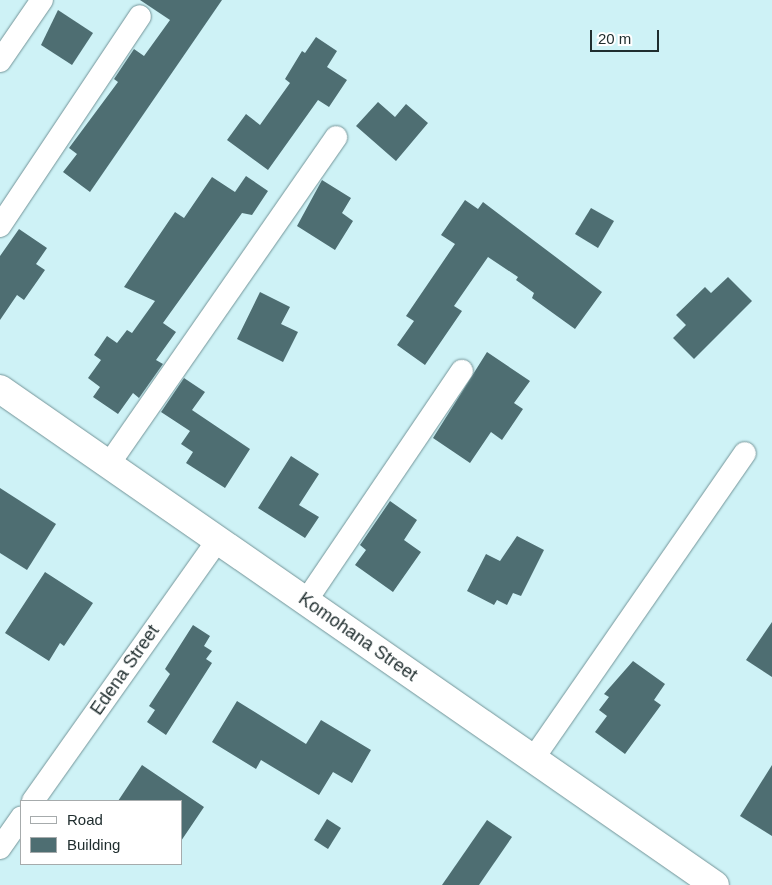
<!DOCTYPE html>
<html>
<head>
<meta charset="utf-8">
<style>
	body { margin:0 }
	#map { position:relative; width:772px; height:885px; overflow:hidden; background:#cef2f6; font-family:Helvetica,sans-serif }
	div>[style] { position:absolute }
	.building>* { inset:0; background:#4e6e72 }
	.roads { filter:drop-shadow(0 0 1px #739498) drop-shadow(0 0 1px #739498) }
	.street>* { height:22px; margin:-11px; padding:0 11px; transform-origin:11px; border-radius:11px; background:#fff }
	.secondary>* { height:28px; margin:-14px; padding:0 14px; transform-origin:14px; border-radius:14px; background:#fff }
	span { translate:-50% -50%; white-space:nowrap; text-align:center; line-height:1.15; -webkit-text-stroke:5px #fff; paint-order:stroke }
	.street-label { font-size:18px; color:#202e2f }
	.legend { position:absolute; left:20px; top:800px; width:162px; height:65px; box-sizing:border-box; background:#fff; border:1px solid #a6abac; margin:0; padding:6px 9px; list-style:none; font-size:15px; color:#202e2f }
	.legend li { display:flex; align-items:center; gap:10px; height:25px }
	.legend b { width:25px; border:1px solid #a6abac }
	.scale { position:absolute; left:590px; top:30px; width:69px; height:22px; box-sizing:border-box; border:2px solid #202e2f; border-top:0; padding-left:6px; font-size:15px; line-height:18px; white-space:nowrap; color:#202e2f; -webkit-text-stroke:4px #fff; paint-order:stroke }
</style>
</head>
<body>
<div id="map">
	<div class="building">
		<i style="clip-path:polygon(140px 0,222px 0,90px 192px,63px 172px,77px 154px,69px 148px,118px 82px,114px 79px,134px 49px,144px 56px,170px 20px)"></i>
		<i style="clip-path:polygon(58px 10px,93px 33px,72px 65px,41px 45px)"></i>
		<i style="clip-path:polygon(316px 37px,337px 51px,327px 67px,347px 80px,329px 107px,318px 100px,268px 170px,227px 140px,246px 114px,260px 125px,290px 83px,285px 79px,302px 51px,305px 53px)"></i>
		<i style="clip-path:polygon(378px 102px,395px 117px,406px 104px,428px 123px,396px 161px,356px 126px)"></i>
		<i style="clip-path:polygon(246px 176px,268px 191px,252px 215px,242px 213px,163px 323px,176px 332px,156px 360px,163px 364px,139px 398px,133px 393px,118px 414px,93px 397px,100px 387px,88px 378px,101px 360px,94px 355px,107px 336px,117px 343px,127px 330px,132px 333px,155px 301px,124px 287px,175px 212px,184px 218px,212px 177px,235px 192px)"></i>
		<i style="clip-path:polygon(322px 180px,351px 198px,342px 213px,353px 221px,335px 250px,297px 226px)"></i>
		<i style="clip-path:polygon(465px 200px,478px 209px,483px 202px,602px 292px,575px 329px,532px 298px,534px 293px,516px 280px,518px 277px,488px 257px,454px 306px,462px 311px,425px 365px,397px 345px,414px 321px,406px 316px,455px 244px,441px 235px)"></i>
		<i style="clip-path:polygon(591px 208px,614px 221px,598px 248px,575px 234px)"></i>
		<i style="clip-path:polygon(19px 229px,47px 248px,36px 264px,45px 270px,24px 300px,17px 295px,0 320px,0 256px)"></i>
		<i style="clip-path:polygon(728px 277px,752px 301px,694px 359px,673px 338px,686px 325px,676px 315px,705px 287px,711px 293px)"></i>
		<i style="clip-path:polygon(260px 292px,290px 307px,281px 324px,298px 332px,283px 362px,237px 339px)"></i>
		<i style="clip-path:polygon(487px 352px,530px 381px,514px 403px,523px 409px,502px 440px,491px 432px,470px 463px,433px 438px)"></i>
		<i style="clip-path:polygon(184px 378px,205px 392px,192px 410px,250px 449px,225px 488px,186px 463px,193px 452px,181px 444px,190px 431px,161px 412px)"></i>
		<i style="clip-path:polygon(291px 456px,319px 474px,299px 505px,319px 517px,305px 538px,258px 508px)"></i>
		<i style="clip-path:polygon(0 488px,56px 524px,27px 570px,0 553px)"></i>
		<i style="clip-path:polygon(390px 501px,417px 520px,404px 540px,421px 552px,393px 592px,355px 565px,366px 550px,360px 545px)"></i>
		<i style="clip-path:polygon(517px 536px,544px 550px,521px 596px,513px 593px,507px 605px,497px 600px,494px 605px,467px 591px,486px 554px,500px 561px)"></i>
		<i style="clip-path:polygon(45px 572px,93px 603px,64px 646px,60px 643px,49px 661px,5px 633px)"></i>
		<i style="clip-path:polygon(772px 622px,772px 677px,746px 660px)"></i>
		<i style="clip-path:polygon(193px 625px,210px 636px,204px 646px,212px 651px,206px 659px,212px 663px,166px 735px,147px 722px,155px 710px,149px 706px,170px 674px,165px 669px)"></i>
		<i style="clip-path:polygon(633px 661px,665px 684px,654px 700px,661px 705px,625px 754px,595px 732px,607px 716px,599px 710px,609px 697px,604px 694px)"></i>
		<i style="clip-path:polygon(237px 701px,306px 744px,321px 720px,371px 750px,352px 783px,333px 772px,319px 795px,261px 760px,256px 769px,212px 742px)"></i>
		<i style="clip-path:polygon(142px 765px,204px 807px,181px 841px,181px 801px,118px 801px)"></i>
		<i style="clip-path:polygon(772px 765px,772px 836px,740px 816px)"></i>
		<i style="clip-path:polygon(327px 819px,341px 828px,328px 849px,314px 840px)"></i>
		<i style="clip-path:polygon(487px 820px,512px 837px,479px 885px,442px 885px)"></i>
	</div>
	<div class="roads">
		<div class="street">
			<i style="left:0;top:61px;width:74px;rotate:-55.5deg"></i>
			<i style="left:0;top:226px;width:252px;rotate:-56.3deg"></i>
			<i style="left:109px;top:464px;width:398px;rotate:-55.2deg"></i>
			<i style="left:306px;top:601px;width:278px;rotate:-55.9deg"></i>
			<i style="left:533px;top:759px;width:372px;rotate:-55.3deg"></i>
			<i style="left:33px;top:801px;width:320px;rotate:-54.7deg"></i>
			<i style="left:0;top:848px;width:37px;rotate:-55deg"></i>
		</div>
		<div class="secondary">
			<i style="left:0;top:389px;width:870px;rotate:34.75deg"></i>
		</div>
	</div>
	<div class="street-label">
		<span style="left:358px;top:637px;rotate:35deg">Komohana Street</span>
		<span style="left:125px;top:670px;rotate:-55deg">Edena Street</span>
	</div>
	<ul class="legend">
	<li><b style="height:6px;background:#fff"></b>Road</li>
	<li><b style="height:14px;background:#4e6e72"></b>Building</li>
	</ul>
	<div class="scale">20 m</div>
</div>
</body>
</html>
